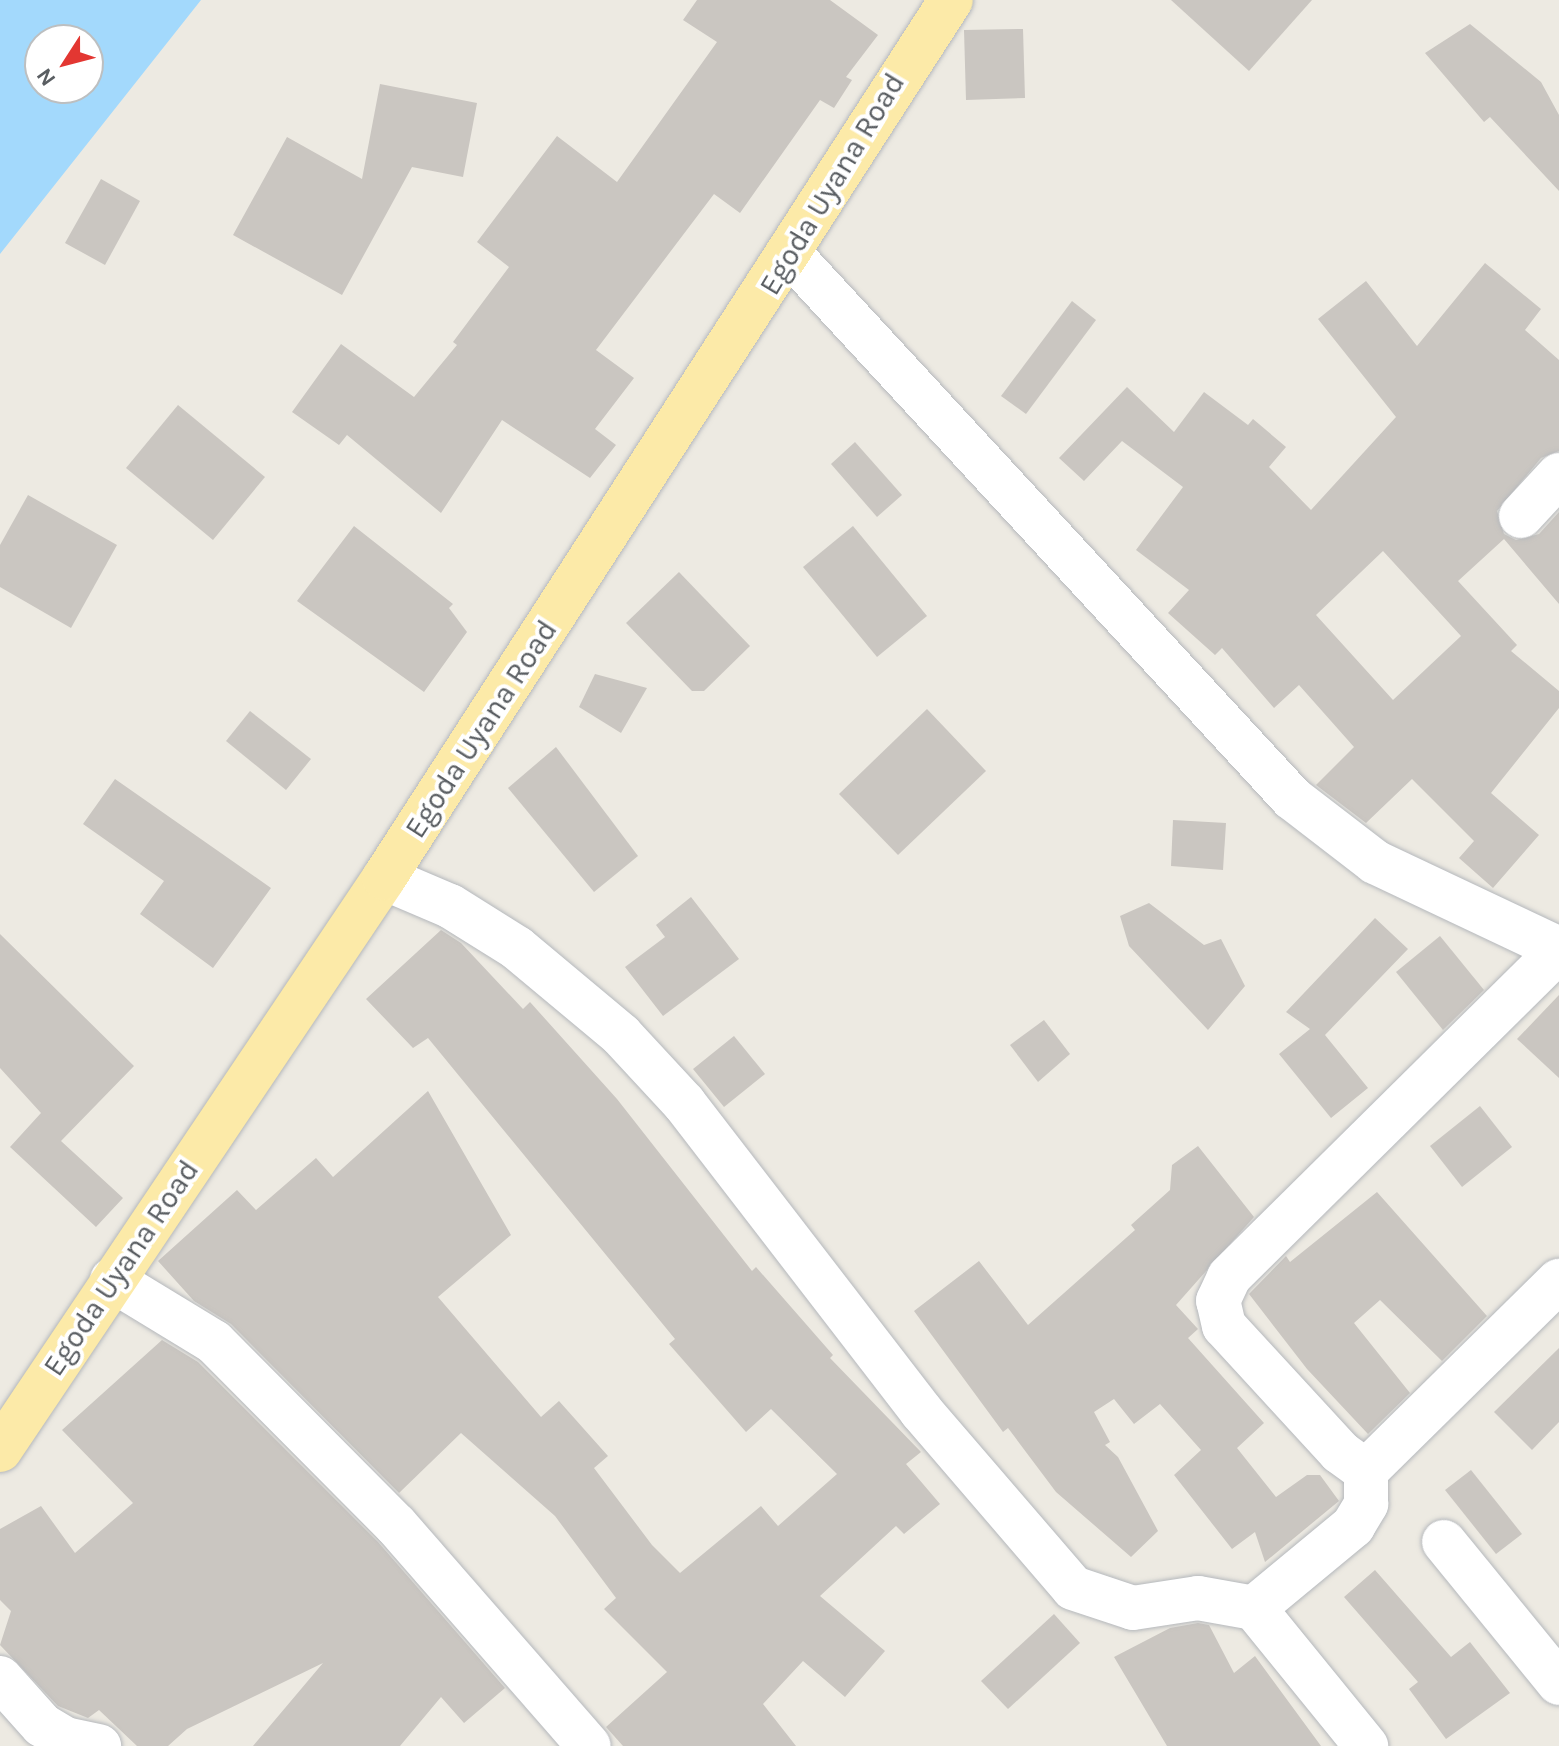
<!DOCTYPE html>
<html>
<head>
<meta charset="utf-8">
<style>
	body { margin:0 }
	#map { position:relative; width:1559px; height:1746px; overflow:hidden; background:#edeae2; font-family:Karla,sans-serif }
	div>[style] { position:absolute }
	.water>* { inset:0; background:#a3d9fc }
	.building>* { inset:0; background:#cac6c1 }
	.roads { filter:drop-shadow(0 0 2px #b5b8bc) drop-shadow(0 0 2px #b5b8bc) }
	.street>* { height:44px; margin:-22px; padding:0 22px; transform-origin:22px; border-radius:22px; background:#fff }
	.primary>* { height:44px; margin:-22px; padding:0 22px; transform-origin:22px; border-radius:22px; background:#fceaa8 }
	span { translate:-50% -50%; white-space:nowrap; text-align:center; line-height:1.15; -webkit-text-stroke:8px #fff; paint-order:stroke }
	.street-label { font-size:30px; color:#5a5e62 }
	.north { position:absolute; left:24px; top:24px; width:80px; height:80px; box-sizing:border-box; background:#fff; border:2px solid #bdbfc0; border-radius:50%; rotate:234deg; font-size:22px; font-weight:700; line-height:32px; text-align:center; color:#5a5e62 }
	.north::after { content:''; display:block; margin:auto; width:28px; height:36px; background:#e33732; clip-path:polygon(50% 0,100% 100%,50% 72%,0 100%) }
</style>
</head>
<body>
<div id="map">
	<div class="water">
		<i style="clip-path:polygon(evenodd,0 0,201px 0,0 254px,0 0,40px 40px,88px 40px,88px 88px,40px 88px,40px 40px)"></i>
	</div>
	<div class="building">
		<i style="clip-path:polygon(697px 0,830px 0,878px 35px,846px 77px,852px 80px,834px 108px,820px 100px,740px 213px,714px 194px,596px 350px,634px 378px,595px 429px,616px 445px,590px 478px,502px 420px,441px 513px,347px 435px,339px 445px,292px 412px,341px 344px,414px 397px,457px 345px,453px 342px,509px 267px,477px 242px,557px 136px,617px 182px,717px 42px,683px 20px)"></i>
		<i style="clip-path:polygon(1171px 0,1312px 0,1249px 71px)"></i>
		<i style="clip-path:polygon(1470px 24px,1541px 82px,1559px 115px,1559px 191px,1490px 117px,1484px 122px,1425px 53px)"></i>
		<i style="clip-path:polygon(1023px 29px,1025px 98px,966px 100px,964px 30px)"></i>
		<i style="clip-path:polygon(380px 84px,477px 103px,463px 177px,412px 167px,342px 295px,233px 235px,287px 137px,362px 179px)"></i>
		<i style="clip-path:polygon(101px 179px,140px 201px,105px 265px,65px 243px)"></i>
		<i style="clip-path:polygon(evenodd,1485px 263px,1541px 309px,1525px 330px,1559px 360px,1559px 451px,1541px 458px,1497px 511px,1504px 534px,1516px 540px,1539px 534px,1559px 512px,1559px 604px,1504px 539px,1458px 581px,1517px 645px,1511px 651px,1559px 691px,1559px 708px,1491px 793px,1539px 835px,1493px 888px,1459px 858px,1474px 841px,1412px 779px,1366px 823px,1316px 785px,1354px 747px,1299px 685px,1274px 708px,1222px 648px,1215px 655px,1168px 613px,1189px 590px,1136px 550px,1183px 487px,1122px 441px,1084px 481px,1059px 458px,1127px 387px,1174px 432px,1204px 392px,1248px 425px,1253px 419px,1286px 447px,1269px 467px,1311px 510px,1396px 417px,1318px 319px,1366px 281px,1417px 346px,1485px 263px,1383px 551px,1461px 636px,1393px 700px,1316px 615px,1383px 551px)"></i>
		<i style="clip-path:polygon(1072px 301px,1096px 320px,1026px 414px,1001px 396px)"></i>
		<i style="clip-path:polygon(178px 405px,265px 477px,213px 540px,126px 468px)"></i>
		<i style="clip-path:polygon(855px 442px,902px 495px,877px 517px,831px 464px)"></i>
		<i style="clip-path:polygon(28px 495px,117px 545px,71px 628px,0 587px,0 545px)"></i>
		<i style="clip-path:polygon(354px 526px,453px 604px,449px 608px,467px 632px,424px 692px,297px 601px)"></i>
		<i style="clip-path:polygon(853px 526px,927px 616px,877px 657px,803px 567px)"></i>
		<i style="clip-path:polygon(679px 572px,750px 646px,704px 691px,692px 691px,626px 623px)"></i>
		<i style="clip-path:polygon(595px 674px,647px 688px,621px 733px,579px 707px)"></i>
		<i style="clip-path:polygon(927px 709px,986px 771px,898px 855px,839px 794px)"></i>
		<i style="clip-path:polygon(250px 711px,311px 759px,286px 790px,226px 741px)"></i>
		<i style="clip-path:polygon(556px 747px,638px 856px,594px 892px,508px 788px)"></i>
		<i style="clip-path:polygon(115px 779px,271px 888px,213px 968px,140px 914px,164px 881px,83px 824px)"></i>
		<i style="clip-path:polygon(1173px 820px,1226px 823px,1223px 870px,1171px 866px)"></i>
		<i style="clip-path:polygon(691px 897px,739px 959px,663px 1016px,625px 967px,665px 937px,656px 925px)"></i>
		<i style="clip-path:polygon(1149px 903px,1204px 945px,1221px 939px,1245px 986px,1208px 1030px,1129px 946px,1120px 916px)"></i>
		<i style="clip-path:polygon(1375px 918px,1408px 949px,1325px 1035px,1368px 1088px,1331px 1118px,1279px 1054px,1310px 1029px,1286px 1012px)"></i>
		<i style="clip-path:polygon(441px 930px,461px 943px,523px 1009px,530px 1002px,617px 1099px,752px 1271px,756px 1267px,833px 1355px,830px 1358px,921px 1452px,906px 1464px,940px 1504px,904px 1534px,896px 1526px,820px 1596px,885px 1651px,845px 1697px,803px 1661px,763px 1704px,796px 1746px,623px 1746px,606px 1727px,667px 1672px,604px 1609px,616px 1598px,555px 1516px,461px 1433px,399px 1493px,231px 1324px,194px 1301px,158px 1261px,237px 1190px,256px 1210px,316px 1158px,333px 1177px,428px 1091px,511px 1235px,438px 1297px,541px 1417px,559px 1401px,608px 1456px,594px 1468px,652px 1545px,680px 1573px,761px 1506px,778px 1526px,837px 1474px,771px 1409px,746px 1432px,669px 1344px,675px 1339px,428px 1038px,413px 1048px,366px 999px)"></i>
		<i style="clip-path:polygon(0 934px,134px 1066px,61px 1141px,123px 1198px,96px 1227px,10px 1147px,41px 1113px,0 1068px)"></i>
		<i style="clip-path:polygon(1440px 936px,1484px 990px,1443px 1030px,1396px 972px)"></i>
		<i style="clip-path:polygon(1559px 995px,1559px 1078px,1517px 1039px)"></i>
		<i style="clip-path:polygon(1044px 1020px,1070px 1054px,1038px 1082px,1010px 1045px)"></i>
		<i style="clip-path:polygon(734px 1036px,765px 1074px,724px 1107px,693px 1069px)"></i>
		<i style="clip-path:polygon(1480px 1106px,1512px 1147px,1462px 1187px,1430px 1146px)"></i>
		<i style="clip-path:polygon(1198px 1146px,1254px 1217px,1176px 1305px,1198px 1329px,1188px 1338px,1264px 1423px,1237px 1448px,1276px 1497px,1307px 1475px,1320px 1475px,1339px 1501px,1265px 1562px,1255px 1532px,1232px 1549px,1174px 1475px,1201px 1450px,1160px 1404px,1134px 1424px,1114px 1399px,1094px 1412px,1110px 1442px,1105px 1445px,1118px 1457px,1158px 1531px,1131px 1557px,1056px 1492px,1008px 1428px,1003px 1432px,914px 1311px,979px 1261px,1028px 1325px,1135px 1230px,1131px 1225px,1170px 1190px,1172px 1165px)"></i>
		<i style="clip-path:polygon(1377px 1192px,1487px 1316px,1442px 1361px,1380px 1300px,1354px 1323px,1410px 1393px,1368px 1434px,1307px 1369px,1249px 1294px,1286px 1256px,1290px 1262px)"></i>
		<i style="clip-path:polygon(162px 1340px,198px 1362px,378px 1542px,505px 1688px,464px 1723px,441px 1697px,400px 1746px,253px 1746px,323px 1663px,187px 1729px,168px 1746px,137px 1746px,99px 1710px,88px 1718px,58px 1706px,0 1645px,11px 1611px,0 1600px,0 1529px,41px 1506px,75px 1553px,133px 1503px,62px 1430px)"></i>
		<i style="clip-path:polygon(1559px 1348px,1559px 1422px,1532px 1450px,1494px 1412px)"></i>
		<i style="clip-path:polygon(1471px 1470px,1522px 1534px,1496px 1554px,1445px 1490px)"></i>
		<i style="clip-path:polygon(1375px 1570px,1451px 1657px,1470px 1642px,1510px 1693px,1446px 1739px,1409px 1689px,1418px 1682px,1344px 1597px)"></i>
		<i style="clip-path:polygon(1054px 1614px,1080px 1643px,1008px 1709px,981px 1681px)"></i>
		<i style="clip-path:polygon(1198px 1623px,1209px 1625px,1234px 1673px,1255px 1656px,1321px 1746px,1167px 1746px,1114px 1657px,1170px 1628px)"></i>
	</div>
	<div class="roads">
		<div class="street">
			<i style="left:791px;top:255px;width:739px;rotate:47.3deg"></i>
			<i style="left:1292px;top:798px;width:105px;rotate:37.6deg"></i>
			<i style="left:1375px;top:862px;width:204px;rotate:25.3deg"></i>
			<i style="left:1521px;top:516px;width:56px;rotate:-47.2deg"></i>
			<i style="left:384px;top:878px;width:72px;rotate:23deg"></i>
			<i style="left:450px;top:906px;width:79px;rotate:32.1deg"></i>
			<i style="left:517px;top:948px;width:136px;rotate:39.9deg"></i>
			<i style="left:621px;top:1035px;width:93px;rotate:47.2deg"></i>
			<i style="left:684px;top:1103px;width:389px;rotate:52.4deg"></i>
			<i style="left:921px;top:1411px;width:233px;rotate:49.3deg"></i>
			<i style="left:1073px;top:1588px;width:63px;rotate:18.4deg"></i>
			<i style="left:1133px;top:1608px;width:66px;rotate:-8.7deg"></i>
			<i style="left:1198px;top:1598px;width:57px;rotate:10.1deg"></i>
			<i style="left:112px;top:1280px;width:119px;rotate:31.3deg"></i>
			<i style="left:214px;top:1342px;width:258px;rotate:45.2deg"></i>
			<i style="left:396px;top:1525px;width:293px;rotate:48.9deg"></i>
			<i style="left:1366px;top:1471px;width:32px;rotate:-144deg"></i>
			<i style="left:1340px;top:1452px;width:171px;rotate:-132.6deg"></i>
			<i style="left:1224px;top:1326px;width:26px;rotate:-103deg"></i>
			<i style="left:1218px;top:1301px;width:26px;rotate:-65deg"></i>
			<i style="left:1229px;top:1277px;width:464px;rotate:-44.7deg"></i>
			<i style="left:1444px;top:1542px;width:182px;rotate:50.8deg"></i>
			<i style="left:1254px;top:1608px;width:129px;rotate:-39.6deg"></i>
			<i style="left:1353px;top:1526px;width:26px;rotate:-59deg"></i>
			<i style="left:1366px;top:1504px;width:33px;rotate:-90deg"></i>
			<i style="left:1366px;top:1471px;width:271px;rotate:-44.6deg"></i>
			<i style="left:1254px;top:1608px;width:178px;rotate:50.9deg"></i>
			<i style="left:0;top:1678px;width:63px;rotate:48.2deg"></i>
			<i style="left:42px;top:1725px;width:27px;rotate:31deg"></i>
			<i style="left:65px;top:1739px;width:35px;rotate:12deg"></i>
		</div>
		<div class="primary">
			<i style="left:0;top:1450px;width:689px;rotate:-56.13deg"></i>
			<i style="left:384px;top:878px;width:1045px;rotate:-57.15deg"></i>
		</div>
	</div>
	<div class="street-label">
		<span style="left:832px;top:184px;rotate:-59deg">Egoda Uyana Road</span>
		<span style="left:481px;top:729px;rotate:-57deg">Egoda Uyana Road</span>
		<span style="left:121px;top:1268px;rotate:-56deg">Egoda Uyana Road</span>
	</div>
	<div class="north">N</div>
</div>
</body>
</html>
